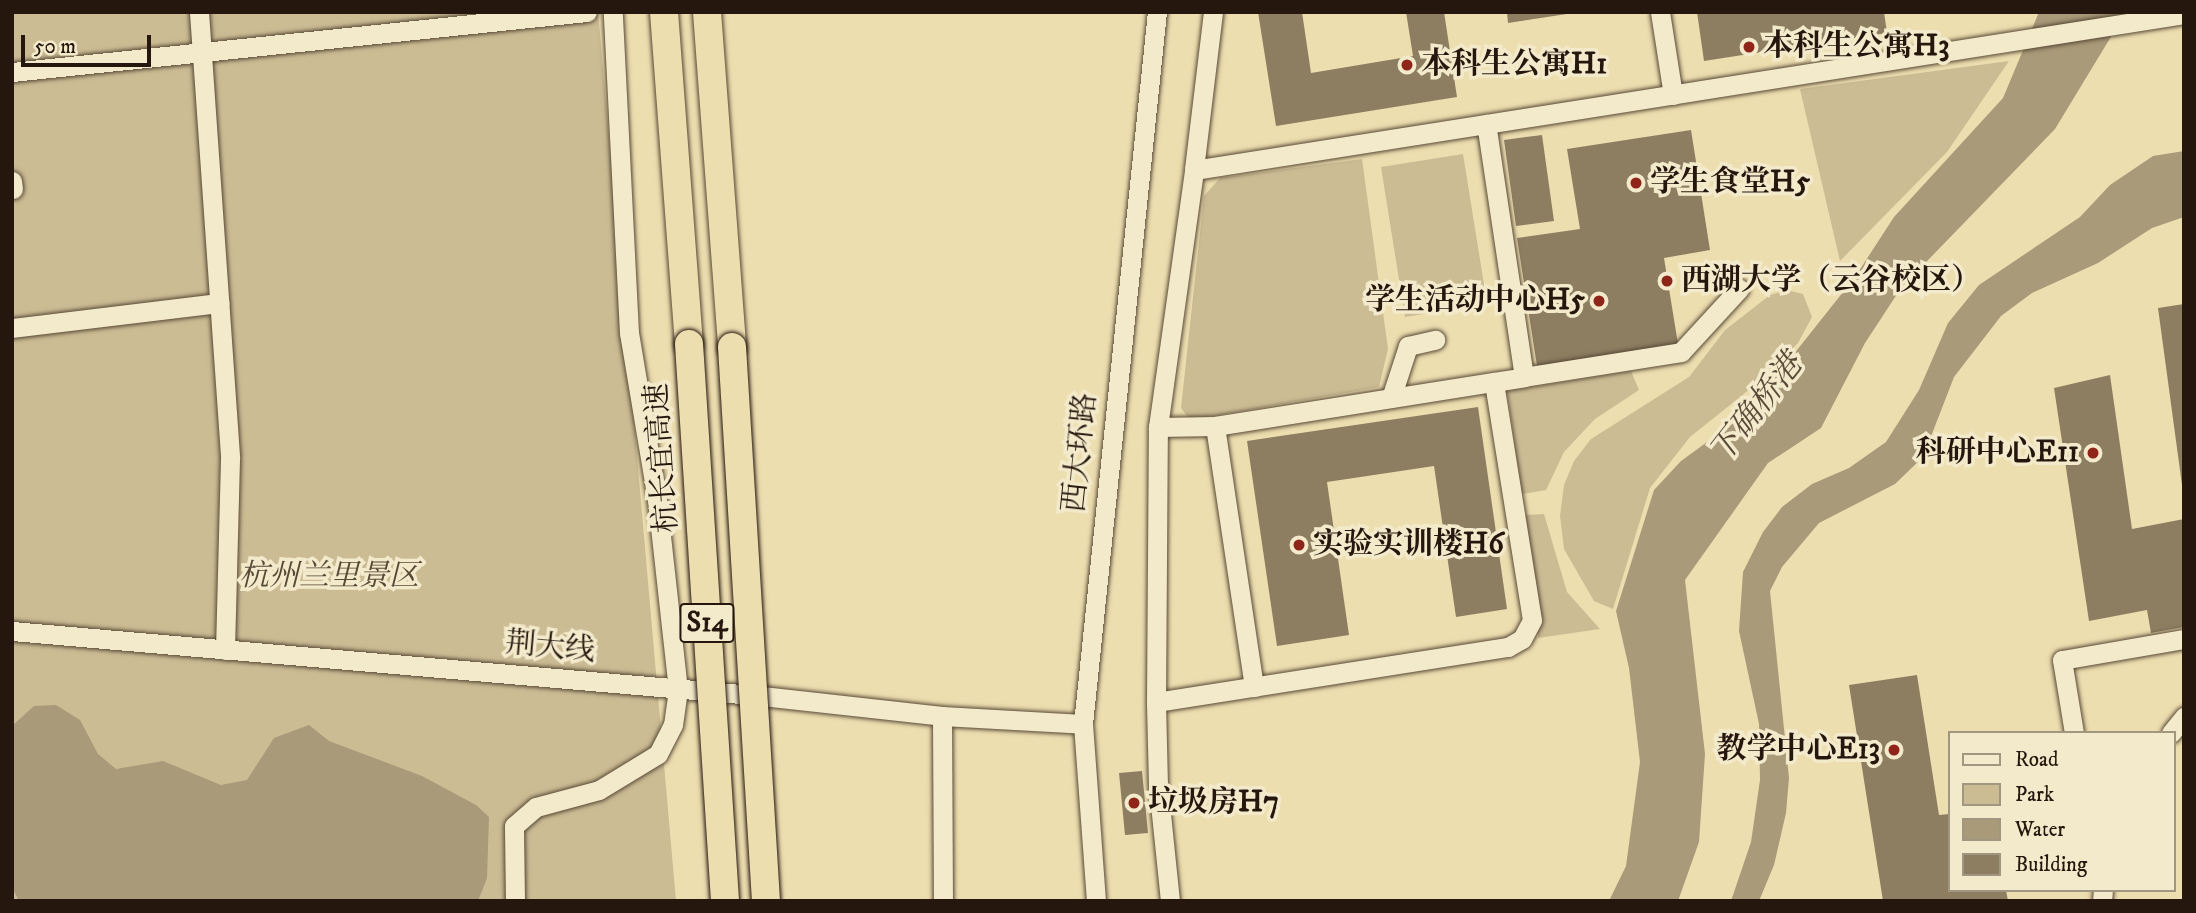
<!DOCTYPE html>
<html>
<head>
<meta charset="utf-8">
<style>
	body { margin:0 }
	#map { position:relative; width:2196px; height:913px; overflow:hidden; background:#eddeb0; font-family:"IM FELL DW Pica","Noto Serif SC",serif }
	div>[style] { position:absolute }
	.green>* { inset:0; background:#cbbc94 }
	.water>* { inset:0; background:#a99a79 }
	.building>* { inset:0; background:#8d7e62 }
	.roads { filter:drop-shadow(0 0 2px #584936) drop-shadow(0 0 2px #584936) }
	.minor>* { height:19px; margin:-9.5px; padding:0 9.5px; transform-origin:9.5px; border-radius:9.5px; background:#f3eacc }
	.highway>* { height:28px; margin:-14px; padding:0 14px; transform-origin:14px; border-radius:14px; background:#eddeb0 }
	.bridges { filter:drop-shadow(0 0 2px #26170e) drop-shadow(0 0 2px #26170e) }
	.highway-bridge>* { height:28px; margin:-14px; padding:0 14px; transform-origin:14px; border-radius:14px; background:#eddeb0 }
	.dots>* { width:19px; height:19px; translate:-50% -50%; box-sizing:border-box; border:4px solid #f3eacc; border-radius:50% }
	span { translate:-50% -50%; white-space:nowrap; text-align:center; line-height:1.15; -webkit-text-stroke:7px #f3eacc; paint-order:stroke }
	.shield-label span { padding:2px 5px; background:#f3eacc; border:2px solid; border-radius:5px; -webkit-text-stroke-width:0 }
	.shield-label { font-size:28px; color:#26170e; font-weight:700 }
	.poi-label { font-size:30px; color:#26170e; font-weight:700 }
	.left { translate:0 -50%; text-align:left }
	.right { translate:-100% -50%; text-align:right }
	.street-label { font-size:30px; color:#26170e }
	.park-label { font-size:30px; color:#584936; font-style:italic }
	.water-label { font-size:32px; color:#5a4b39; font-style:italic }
	.frame { position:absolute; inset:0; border:14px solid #26170e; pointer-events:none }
	.legend { position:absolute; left:1948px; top:731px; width:228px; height:161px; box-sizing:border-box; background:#f3eacc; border:2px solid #a19680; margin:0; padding:9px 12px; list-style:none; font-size:21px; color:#26170e }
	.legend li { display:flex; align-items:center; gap:14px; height:35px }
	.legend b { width:35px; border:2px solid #a19680 }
	.scale { position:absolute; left:21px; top:35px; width:130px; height:32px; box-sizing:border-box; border:4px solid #26170e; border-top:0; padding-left:9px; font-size:21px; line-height:24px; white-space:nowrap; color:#26170e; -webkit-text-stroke:5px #f3eacc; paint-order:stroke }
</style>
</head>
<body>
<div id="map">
	<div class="green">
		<i style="clip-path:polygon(12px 12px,598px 12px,676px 901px,12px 901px)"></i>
		<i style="clip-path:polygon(2009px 61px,1947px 152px,1840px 261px,1800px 89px)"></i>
		<i style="clip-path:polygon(1463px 154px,1487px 303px,1405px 317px,1381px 167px)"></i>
		<i style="clip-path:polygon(1362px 159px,1388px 349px,1379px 387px,1190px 420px,1181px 408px,1204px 196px,1220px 178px)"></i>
		<i style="clip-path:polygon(1787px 290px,1803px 294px,1812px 317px,1798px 343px,1765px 377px,1690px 437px,1650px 488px,1613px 609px,1594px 601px,1564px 549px,1560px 516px,1564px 485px,1574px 461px,1591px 439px,1689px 377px,1725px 330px,1770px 295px)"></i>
		<i style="clip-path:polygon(1631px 371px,1639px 390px,1595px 419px,1564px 452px,1546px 490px,1522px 494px,1507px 391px)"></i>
		<i style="clip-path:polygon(1544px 514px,1567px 592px,1600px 629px,1538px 638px,1525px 515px)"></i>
	</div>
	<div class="water">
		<i style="clip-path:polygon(2039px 12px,2126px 12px,2055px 129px,1901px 288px,1865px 343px,1821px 428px,1768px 463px,1685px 580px,1705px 754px,1699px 842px,1678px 901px,1609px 901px,1626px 866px,1640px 762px,1629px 668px,1616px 611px,1654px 490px,1681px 461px,1747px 413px,1855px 277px,1894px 217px,2003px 98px)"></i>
		<i style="clip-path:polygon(2184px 151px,2184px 217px,2152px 228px,2098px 263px,2032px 293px,2001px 316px,1954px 377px,1923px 457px,1895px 484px,1819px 523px,1782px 567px,1770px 591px,1789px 778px,1786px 813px,1774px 865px,1759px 901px,1731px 901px,1751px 842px,1760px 780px,1759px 724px,1739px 631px,1743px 572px,1763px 532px,1782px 507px,1812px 484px,1849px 468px,1886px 442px,1919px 390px,1948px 323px,1979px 285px,2080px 217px,2110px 185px,2153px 156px)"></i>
		<i style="clip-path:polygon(56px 705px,80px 720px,98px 754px,116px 769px,163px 761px,221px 785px,247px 780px,274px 738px,309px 725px,329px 741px,422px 776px,476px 805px,489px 817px,487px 878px,478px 901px,19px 901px,12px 887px,12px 726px,34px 706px)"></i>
	</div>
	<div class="building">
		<i style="clip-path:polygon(1258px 12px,1302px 12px,1311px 73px,1413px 56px,1406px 12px,1444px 12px,1457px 97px,1276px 126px)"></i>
		<i style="clip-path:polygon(1507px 12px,1567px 12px,1567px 14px,1508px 23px)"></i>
		<i style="clip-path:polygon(1697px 12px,1884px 12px,1887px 33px,1704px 61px)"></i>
		<i style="clip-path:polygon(1691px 130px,1710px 250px,1664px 258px,1678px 344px,1537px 366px,1517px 238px,1580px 229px,1567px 149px)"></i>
		<i style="clip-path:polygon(1542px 135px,1554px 221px,1516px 226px,1504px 140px)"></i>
		<i style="clip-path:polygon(2184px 304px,2184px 485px,2182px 485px,2158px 308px)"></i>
		<i style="clip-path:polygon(2110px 375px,2132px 529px,2184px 519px,2184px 627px,2151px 633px,2147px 610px,2089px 621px,2054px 388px)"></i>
		<i style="clip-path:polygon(1478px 407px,1507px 609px,1456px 617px,1434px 466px,1327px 482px,1349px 635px,1277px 646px,1247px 441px)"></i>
		<i style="clip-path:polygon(1917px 675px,1939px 815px,1949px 814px,1949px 890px,2006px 890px,2008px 901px,1883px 901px,1849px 685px)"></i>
		<i style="clip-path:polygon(1142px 771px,1148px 833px,1125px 835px,1119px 773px)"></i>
	</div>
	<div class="roads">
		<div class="minor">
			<i style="left:199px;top:12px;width:448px;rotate:86deg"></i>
			<i style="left:230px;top:459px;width:191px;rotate:91.5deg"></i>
			<i style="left:1213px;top:12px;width:159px;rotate:96.9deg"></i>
			<i style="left:1194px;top:170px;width:1002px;rotate:-8.95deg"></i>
			<i style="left:1660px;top:12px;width:84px;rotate:81.1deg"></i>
			<i style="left:12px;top:72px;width:578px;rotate:-5.96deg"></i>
			<i style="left:12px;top:181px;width:8px;rotate:83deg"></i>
			<i style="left:12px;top:328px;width:209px;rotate:-6.9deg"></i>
			<i style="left:1524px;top:377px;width:159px;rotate:-9deg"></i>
			<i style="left:1681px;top:352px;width:86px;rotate:-47.4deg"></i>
			<i style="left:1391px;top:398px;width:55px;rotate:-71.9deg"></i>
			<i style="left:1408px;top:346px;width:28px;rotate:-13deg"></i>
			<i style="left:1215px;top:426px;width:264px;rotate:81.5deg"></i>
			<i style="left:1158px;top:427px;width:57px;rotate:-1deg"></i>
			<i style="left:1215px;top:426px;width:282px;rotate:-9deg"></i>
			<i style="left:12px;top:631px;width:744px;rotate:4.94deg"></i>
			<i style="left:753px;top:695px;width:190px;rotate:6.3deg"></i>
			<i style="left:942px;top:716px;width:141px;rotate:3.2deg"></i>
			<i style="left:1156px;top:702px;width:356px;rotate:-8.9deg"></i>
			<i style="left:1508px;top:647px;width:16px;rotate:-30deg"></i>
			<i style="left:1522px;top:639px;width:21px;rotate:-62deg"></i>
			<i style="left:1532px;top:620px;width:241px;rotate:-99.1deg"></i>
			<i style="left:1494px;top:382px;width:30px;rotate:-9deg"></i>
			<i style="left:1524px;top:377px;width:256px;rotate:-98.5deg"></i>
			<i style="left:942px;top:716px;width:185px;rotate:89.7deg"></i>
			<i style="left:2074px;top:733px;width:74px;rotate:-99.3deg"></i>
			<i style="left:2062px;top:660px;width:124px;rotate:-9.8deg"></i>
			<i style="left:2171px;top:733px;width:21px;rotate:-51deg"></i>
			<i style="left:515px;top:901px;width:75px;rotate:-90.8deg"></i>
			<i style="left:514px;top:826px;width:29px;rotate:-41deg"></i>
			<i style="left:536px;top:807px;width:65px;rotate:-15.1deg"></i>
			<i style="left:599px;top:790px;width:69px;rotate:-31.4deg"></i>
			<i style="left:658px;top:754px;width:33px;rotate:-63deg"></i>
			<i style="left:673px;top:725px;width:35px;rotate:-82deg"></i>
			<i style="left:678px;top:690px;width:191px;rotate:-96.3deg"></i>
			<i style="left:657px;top:500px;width:169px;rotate:-99.5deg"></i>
			<i style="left:629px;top:333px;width:321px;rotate:-92.9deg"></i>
			<i style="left:1096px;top:901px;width:177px;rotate:-94.2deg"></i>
			<i style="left:1083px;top:724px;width:716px;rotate:-84.07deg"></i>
			<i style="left:1170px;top:901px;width:117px;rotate:-95.9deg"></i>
			<i style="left:1158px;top:785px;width:83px;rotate:-91.4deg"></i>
			<i style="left:1156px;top:702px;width:275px;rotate:-89.6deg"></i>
			<i style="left:1158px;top:427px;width:260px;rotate:-82deg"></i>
			<i style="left:2102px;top:901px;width:11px;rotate:-85deg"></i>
		</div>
		<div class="highway">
			<i style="left:664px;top:12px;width:333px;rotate:85.7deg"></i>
			<i style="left:707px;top:12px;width:336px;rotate:85.7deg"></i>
		</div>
	</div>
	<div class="bridges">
		<div class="highway-bridge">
			<i style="left:689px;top:344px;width:558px;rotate:86.3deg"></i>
			<i style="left:732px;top:347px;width:555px;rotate:86.49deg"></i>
		</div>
	</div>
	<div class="dots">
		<i style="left:1749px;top:47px;background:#8f2418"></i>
		<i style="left:1407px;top:65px;background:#8f2418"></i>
		<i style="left:1636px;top:183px;background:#8f2418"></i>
		<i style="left:1667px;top:281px;background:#8f2418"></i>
		<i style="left:1599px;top:301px;background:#8f2418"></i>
		<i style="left:2093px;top:453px;background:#8f2418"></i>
		<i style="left:1299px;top:545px;background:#8f2418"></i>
		<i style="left:1894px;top:750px;background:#8f2418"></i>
		<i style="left:1134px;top:803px;background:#8f2418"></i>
	</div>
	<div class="shield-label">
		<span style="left:707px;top:623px">S14</span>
	</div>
	<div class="poi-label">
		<span class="left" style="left:1763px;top:47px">本科生公寓H3</span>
		<span class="left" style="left:1421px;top:65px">本科生公寓H1</span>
		<span class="left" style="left:1650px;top:183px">学生食堂H5</span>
		<span class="left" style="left:1681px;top:281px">西湖大学（云谷校区）</span>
		<span class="right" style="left:1585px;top:301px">学生活动中心H5</span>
		<span class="right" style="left:2079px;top:453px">科研中心E11</span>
		<span class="left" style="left:1313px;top:545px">实验实训楼H6</span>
		<span class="right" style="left:1880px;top:750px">教学中心E13</span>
		<span class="left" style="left:1148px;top:803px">垃圾房H7</span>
	</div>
	<div class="street-label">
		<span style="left:1081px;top:453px;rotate:-84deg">西大环路</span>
		<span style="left:663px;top:458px;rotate:-94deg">杭长宜高速</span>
		<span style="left:550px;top:648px;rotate:5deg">荆大线</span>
	</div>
	<div class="park-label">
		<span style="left:329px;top:577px">杭州兰里景区</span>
	</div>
	<div class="water-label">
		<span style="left:1757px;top:409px;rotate:-52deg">下确桥港</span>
	</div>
	<div class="frame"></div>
	<ul class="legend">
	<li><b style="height:9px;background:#f3eacc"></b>Road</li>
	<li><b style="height:19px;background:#cbbc94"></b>Park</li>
	<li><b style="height:19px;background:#a99a79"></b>Water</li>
	<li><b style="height:19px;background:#8d7e62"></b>Building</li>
	</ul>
	<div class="scale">50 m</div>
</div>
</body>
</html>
